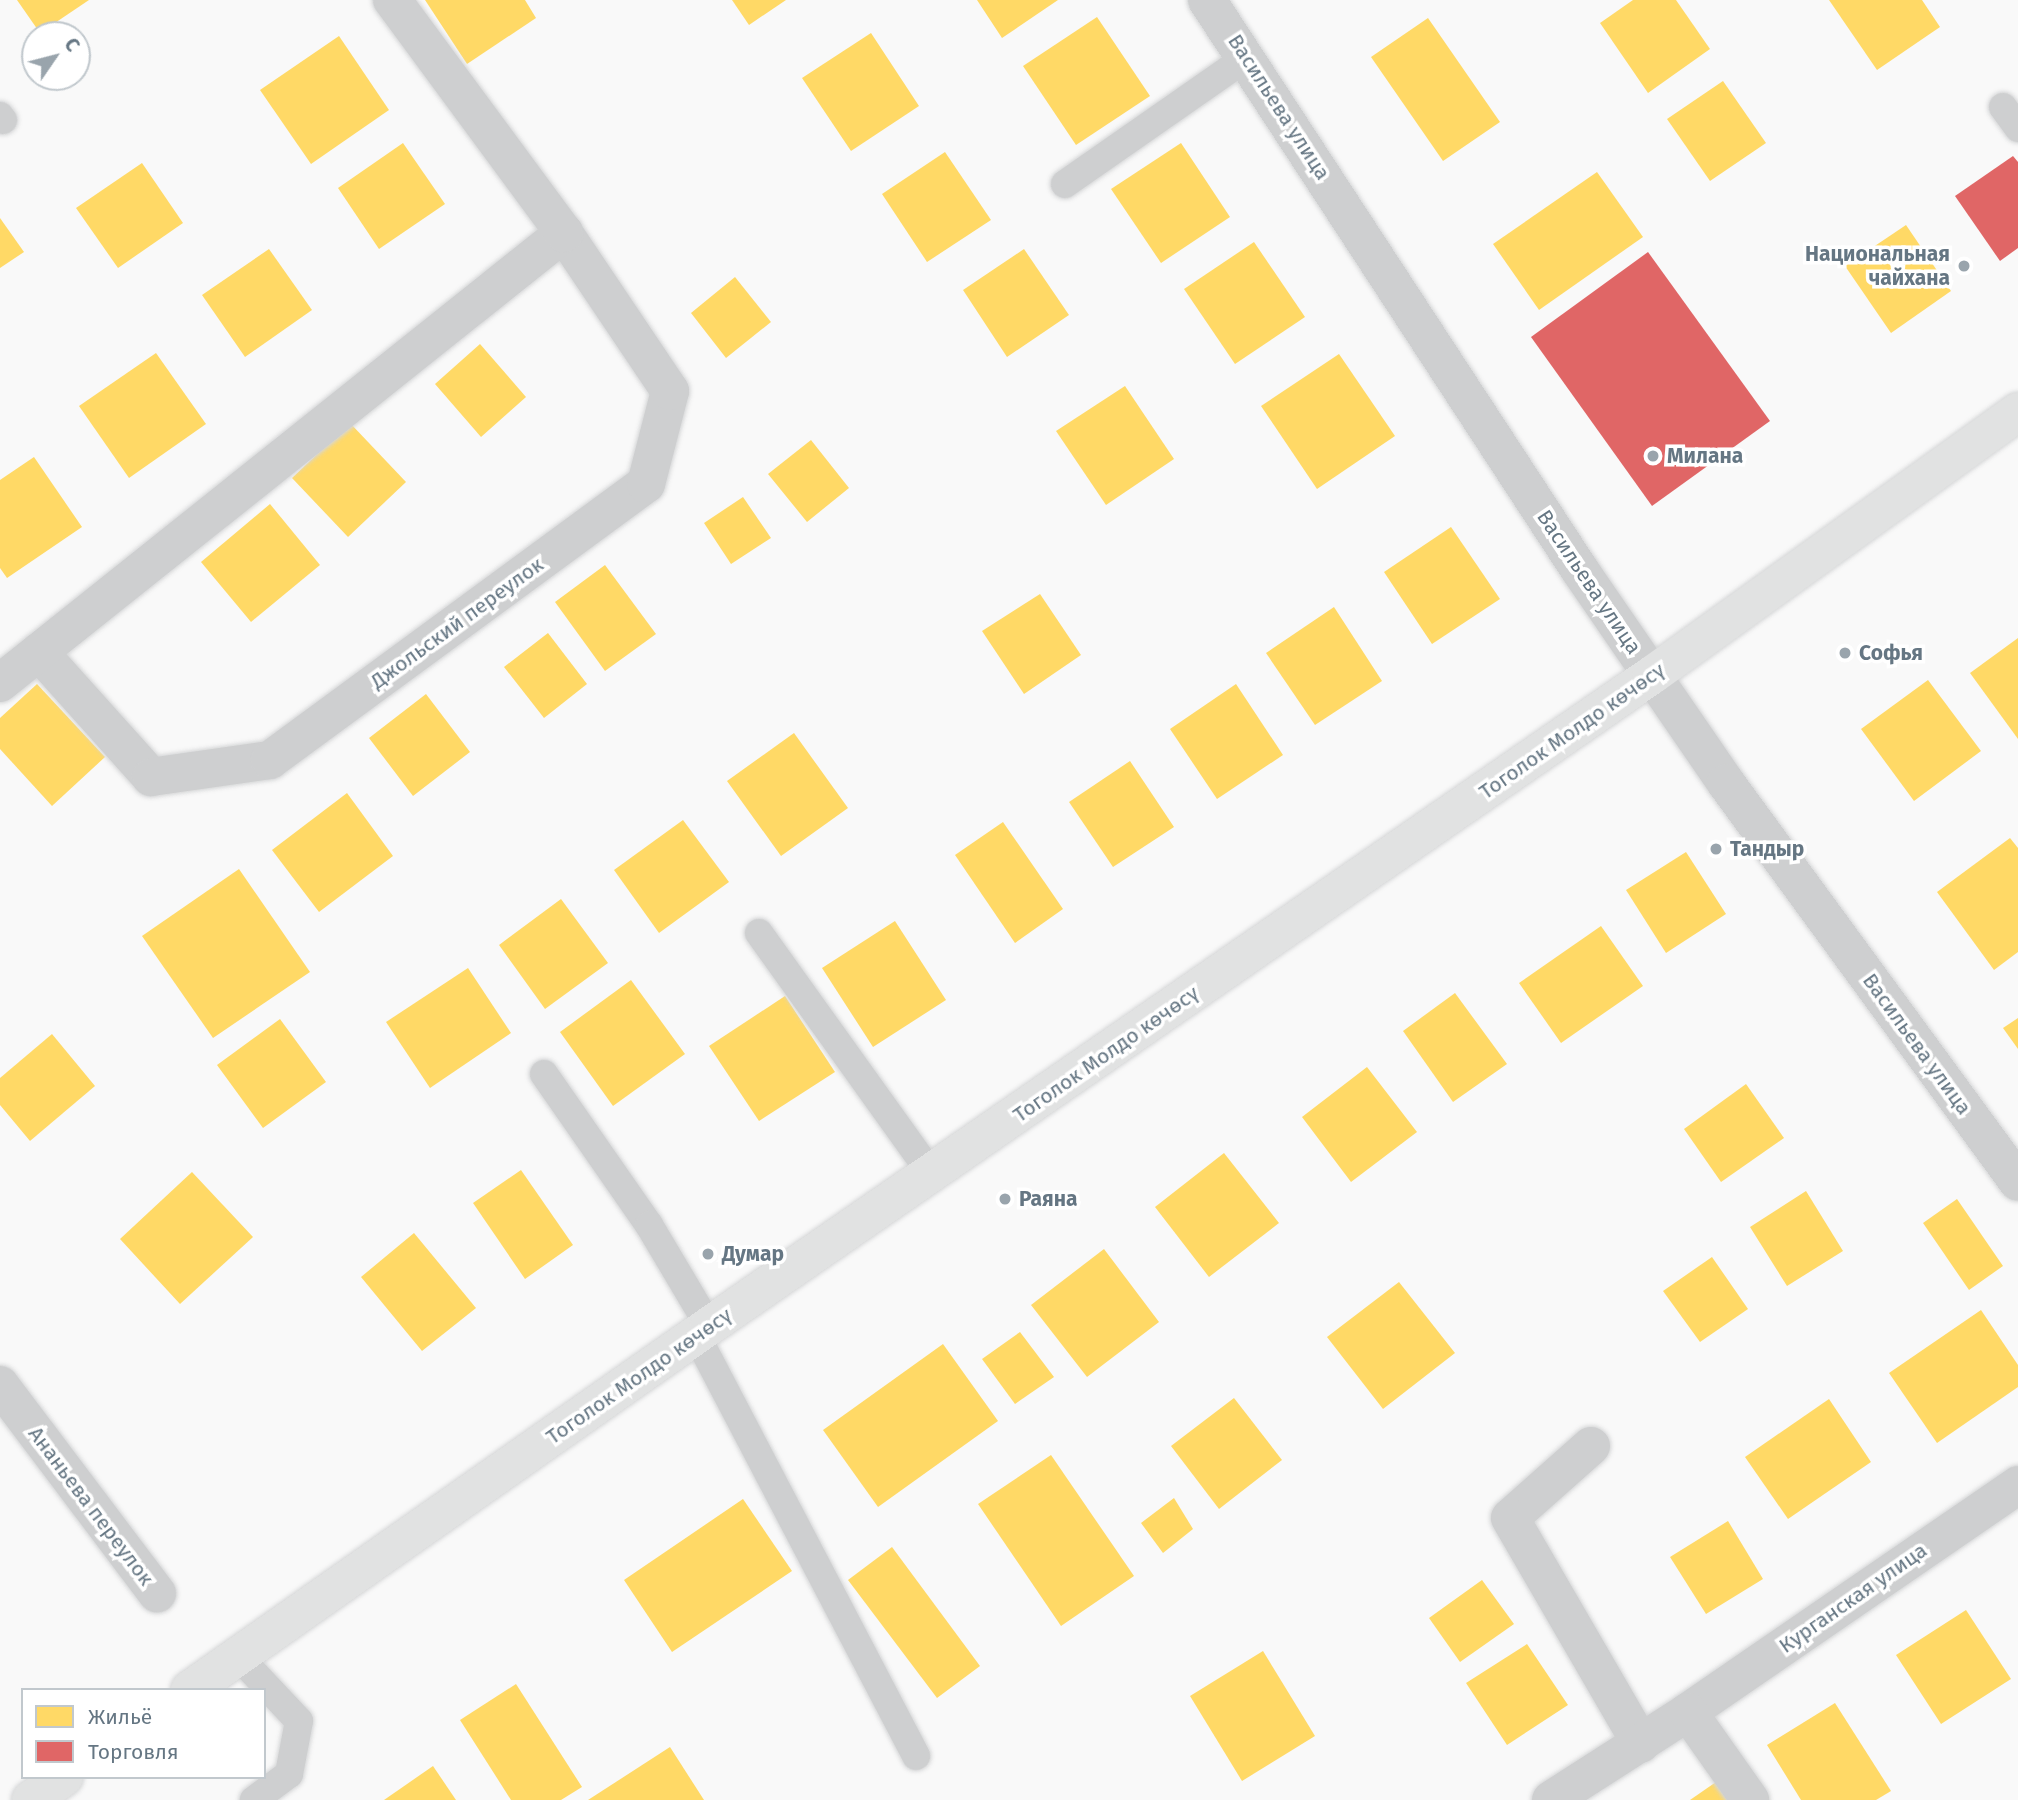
<!DOCTYPE html>
<html>
<head>
<meta charset="utf-8">
<style>
	body { margin:0 }
	#map { position:relative; width:2018px; height:1800px; overflow:hidden; background:#f9f9f9; font-family:"Fira Sans",sans-serif }
	div>[style] { position:absolute }
	.homes>* { inset:0; background:#ffd966 }
	.shops>* { inset:0; background:#e06666 }
	.roads { filter:drop-shadow(0 0 2px #d5d6d7) drop-shadow(0 0 2px #d5d6d7) }
	.service>* { height:28px; margin:-14px; padding:0 14px; transform-origin:14px; border-radius:14px; background:#cecfd0 }
	.minor>* { height:38px; margin:-19px; padding:0 19px; transform-origin:19px; border-radius:19px; background:#cecfd0 }
	.secondary>* { height:38px; margin:-19px; padding:0 19px; transform-origin:19px; border-radius:19px; background:#e1e2e2 }
	.dots>* { width:19px; height:19px; translate:-50% -50%; box-sizing:border-box; border:4px solid #fff; border-radius:50% }
	span { translate:-50% -50%; white-space:nowrap; text-align:center; line-height:1.15; -webkit-text-stroke:7px #fff; paint-order:stroke }
	.street-label { font-size:21px; color:#657683 }
	.poi-label { font-size:21px; color:#657683; font-weight:700 }
	.right { translate:-100% -50%; text-align:right }
	.left { translate:0 -50%; text-align:left }
	.legend { position:absolute; left:21px; top:1688px; width:245px; height:91px; box-sizing:border-box; background:#fff; border:2px solid #c1c8cd; margin:0; padding:9px 12px; list-style:none; font-size:21px; color:#657683 }
	.legend li { display:flex; align-items:center; gap:14px; height:35px }
	.legend b { width:35px; border:2px solid #c1c8cd }
	.north { position:absolute; left:21px; top:21px; width:70px; height:70px; box-sizing:border-box; background:#fff; border:2px solid #c1c8cd; border-radius:50%; rotate:55deg; font-size:19px; font-weight:700; line-height:28px; text-align:center; color:#657683 }
	.north::after { content:''; display:block; margin:auto; width:24px; height:32px; background:#99a4ac; clip-path:polygon(50% 0,100% 100%,50% 72%,0 100%) }
</style>
</head>
<body>
<div id="map">
	<div class="homes">
		<i style="clip-path:polygon(17px 0,89px 0,40px 33px)"></i>
		<i style="clip-path:polygon(425px 0,525px 0,536px 18px,467px 64px)"></i>
		<i style="clip-path:polygon(732px 0,786px 0,749px 25px)"></i>
		<i style="clip-path:polygon(977px 0,1058px 0,1002px 38px)"></i>
		<i style="clip-path:polygon(1633px 0,1676px 0,1710px 49px,1648px 93px,1600px 23px)"></i>
		<i style="clip-path:polygon(1829px 0,1922px 0,1940px 27px,1877px 70px)"></i>
		<i style="clip-path:polygon(1097px 17px,1150px 96px,1076px 145px,1023px 66px)"></i>
		<i style="clip-path:polygon(1428px 18px,1500px 122px,1443px 161px,1371px 57px)"></i>
		<i style="clip-path:polygon(871px 33px,919px 106px,851px 151px,802px 78px)"></i>
		<i style="clip-path:polygon(339px 36px,389px 110px,311px 164px,260px 90px)"></i>
		<i style="clip-path:polygon(1723px 81px,1766px 143px,1710px 181px,1667px 119px)"></i>
		<i style="clip-path:polygon(403px 143px,445px 204px,379px 249px,338px 188px)"></i>
		<i style="clip-path:polygon(1181px 143px,1230px 217px,1161px 263px,1111px 189px)"></i>
		<i style="clip-path:polygon(945px 152px,991px 220px,927px 262px,882px 194px)"></i>
		<i style="clip-path:polygon(142px 163px,183px 223px,118px 268px,76px 208px)"></i>
		<i style="clip-path:polygon(1597px 172px,1643px 237px,1539px 310px,1493px 244px)"></i>
		<i style="clip-path:polygon(0 218px,24px 252px,0 268px)"></i>
		<i style="clip-path:polygon(1906px 225px,1951px 291px,1891px 333px,1845px 266px)"></i>
		<i style="clip-path:polygon(1254px 242px,1305px 317px,1235px 364px,1184px 289px)"></i>
		<i style="clip-path:polygon(269px 249px,312px 310px,245px 357px,202px 295px)"></i>
		<i style="clip-path:polygon(1024px 249px,1069px 315px,1007px 357px,963px 290px)"></i>
		<i style="clip-path:polygon(735px 277px,771px 322px,726px 358px,691px 313px)"></i>
		<i style="clip-path:polygon(480px 344px,526px 397px,481px 437px,435px 384px)"></i>
		<i style="clip-path:polygon(156px 353px,206px 424px,129px 478px,79px 406px)"></i>
		<i style="clip-path:polygon(1339px 354px,1395px 436px,1317px 489px,1261px 406px)"></i>
		<i style="clip-path:polygon(1125px 386px,1174px 459px,1106px 505px,1056px 431px)"></i>
		<i style="clip-path:polygon(350px 423px,406px 482px,348px 537px,292px 478px)"></i>
		<i style="clip-path:polygon(811px 440px,849px 488px,807px 522px,768px 474px)"></i>
		<i style="clip-path:polygon(34px 457px,82px 527px,7px 578px,0 568px,0 480px)"></i>
		<i style="clip-path:polygon(743px 497px,771px 538px,731px 564px,704px 523px)"></i>
		<i style="clip-path:polygon(270px 504px,320px 565px,251px 622px,201px 562px)"></i>
		<i style="clip-path:polygon(1451px 527px,1500px 599px,1432px 644px,1384px 572px)"></i>
		<i style="clip-path:polygon(605px 565px,656px 634px,605px 671px,555px 602px)"></i>
		<i style="clip-path:polygon(1040px 594px,1081px 655px,1024px 694px,982px 631px)"></i>
		<i style="clip-path:polygon(1334px 607px,1382px 681px,1315px 725px,1266px 653px)"></i>
		<i style="clip-path:polygon(548px 633px,587px 684px,544px 718px,504px 667px)"></i>
		<i style="clip-path:polygon(2018px 638px,2018px 739px,1970px 673px)"></i>
		<i style="clip-path:polygon(1928px 680px,1981px 751px,1914px 801px,1861px 729px)"></i>
		<i style="clip-path:polygon(37px 684px,105px 757px,52px 806px,0 749px,0 718px)"></i>
		<i style="clip-path:polygon(1236px 684px,1283px 755px,1217px 799px,1170px 729px)"></i>
		<i style="clip-path:polygon(426px 694px,470px 752px,413px 796px,369px 738px)"></i>
		<i style="clip-path:polygon(794px 733px,848px 808px,781px 856px,727px 781px)"></i>
		<i style="clip-path:polygon(1130px 761px,1174px 827px,1113px 867px,1069px 802px)"></i>
		<i style="clip-path:polygon(347px 793px,393px 856px,319px 912px,272px 850px)"></i>
		<i style="clip-path:polygon(683px 820px,729px 882px,659px 933px,614px 870px)"></i>
		<i style="clip-path:polygon(1003px 822px,1063px 909px,1015px 943px,955px 855px)"></i>
		<i style="clip-path:polygon(2010px 838px,2018px 848px,2018px 952px,1994px 970px,1937px 892px)"></i>
		<i style="clip-path:polygon(1686px 852px,1726px 914px,1666px 953px,1626px 890px)"></i>
		<i style="clip-path:polygon(239px 869px,310px 972px,213px 1038px,142px 936px)"></i>
		<i style="clip-path:polygon(561px 899px,608px 963px,545px 1009px,499px 945px)"></i>
		<i style="clip-path:polygon(895px 921px,946px 1000px,873px 1047px,822px 968px)"></i>
		<i style="clip-path:polygon(1601px 926px,1643px 986px,1561px 1043px,1519px 983px)"></i>
		<i style="clip-path:polygon(468px 968px,511px 1033px,430px 1088px,386px 1022px)"></i>
		<i style="clip-path:polygon(631px 980px,685px 1054px,613px 1106px,560px 1032px)"></i>
		<i style="clip-path:polygon(1455px 993px,1507px 1064px,1453px 1102px,1403px 1031px)"></i>
		<i style="clip-path:polygon(785px 996px,835px 1072px,759px 1121px,709px 1046px)"></i>
		<i style="clip-path:polygon(2018px 1018px,2018px 1049px,2003px 1028px)"></i>
		<i style="clip-path:polygon(280px 1019px,326px 1082px,263px 1128px,217px 1065px)"></i>
		<i style="clip-path:polygon(52px 1034px,95px 1086px,30px 1141px,0 1105px,0 1078px)"></i>
		<i style="clip-path:polygon(1367px 1067px,1417px 1132px,1351px 1182px,1302px 1117px)"></i>
		<i style="clip-path:polygon(1746px 1084px,1784px 1138px,1721px 1182px,1684px 1129px)"></i>
		<i style="clip-path:polygon(1224px 1153px,1279px 1223px,1209px 1277px,1155px 1207px)"></i>
		<i style="clip-path:polygon(521px 1170px,573px 1245px,525px 1279px,473px 1203px)"></i>
		<i style="clip-path:polygon(192px 1172px,253px 1237px,180px 1304px,120px 1239px)"></i>
		<i style="clip-path:polygon(1806px 1191px,1843px 1251px,1787px 1286px,1750px 1227px)"></i>
		<i style="clip-path:polygon(1957px 1199px,2003px 1266px,1969px 1290px,1923px 1223px)"></i>
		<i style="clip-path:polygon(414px 1233px,476px 1308px,422px 1351px,361px 1277px)"></i>
		<i style="clip-path:polygon(1104px 1249px,1159px 1322px,1087px 1377px,1031px 1305px)"></i>
		<i style="clip-path:polygon(1712px 1257px,1748px 1309px,1700px 1342px,1663px 1291px)"></i>
		<i style="clip-path:polygon(1399px 1282px,1455px 1353px,1383px 1409px,1327px 1337px)"></i>
		<i style="clip-path:polygon(1981px 1310px,2018px 1365px,2018px 1387px,1937px 1443px,1889px 1373px)"></i>
		<i style="clip-path:polygon(1020px 1332px,1054px 1377px,1015px 1404px,982px 1359px)"></i>
		<i style="clip-path:polygon(943px 1344px,998px 1421px,878px 1507px,823px 1430px)"></i>
		<i style="clip-path:polygon(1234px 1398px,1282px 1460px,1219px 1509px,1171px 1446px)"></i>
		<i style="clip-path:polygon(1829px 1399px,1871px 1462px,1788px 1519px,1745px 1457px)"></i>
		<i style="clip-path:polygon(1051px 1455px,1134px 1576px,1061px 1626px,978px 1504px)"></i>
		<i style="clip-path:polygon(1174px 1498px,1193px 1529px,1163px 1553px,1141px 1523px)"></i>
		<i style="clip-path:polygon(743px 1499px,792px 1571px,672px 1652px,624px 1580px)"></i>
		<i style="clip-path:polygon(1728px 1521px,1763px 1579px,1706px 1614px,1670px 1557px)"></i>
		<i style="clip-path:polygon(892px 1547px,980px 1666px,937px 1698px,848px 1580px)"></i>
		<i style="clip-path:polygon(1482px 1580px,1514px 1624px,1460px 1662px,1429px 1618px)"></i>
		<i style="clip-path:polygon(1966px 1610px,2011px 1679px,1941px 1724px,1896px 1655px)"></i>
		<i style="clip-path:polygon(1527px 1644px,1568px 1705px,1507px 1745px,1466px 1683px)"></i>
		<i style="clip-path:polygon(1263px 1651px,1315px 1736px,1242px 1781px,1190px 1696px)"></i>
		<i style="clip-path:polygon(516px 1684px,582px 1787px,561px 1800px,511px 1800px,460px 1720px)"></i>
		<i style="clip-path:polygon(1835px 1703px,1891px 1791px,1876px 1800px,1801px 1800px,1767px 1745px)"></i>
		<i style="clip-path:polygon(670px 1747px,704px 1800px,588px 1800px)"></i>
		<i style="clip-path:polygon(433px 1766px,456px 1800px,384px 1800px)"></i>
		<i style="clip-path:polygon(1716px 1782px,1728px 1800px,1690px 1800px)"></i>
	</div>
	<div class="shops">
		<i style="clip-path:polygon(2013px 156px,2018px 162px,2018px 248px,2000px 261px,1955px 196px)"></i>
		<i style="clip-path:polygon(1648px 252px,1770px 421px,1652px 506px,1531px 337px)"></i>
	</div>
	<div class="roads">
		<div class="service">
			<i style="left:2003px;top:107px;width:26px;rotate:54deg"></i>
			<i style="left:0;top:116px;width:5px;rotate:53deg"></i>
			<i style="left:1065px;top:184px;width:222px;rotate:-34.9deg"></i>
			<i style="left:759px;top:933px;width:297px;rotate:54.4deg"></i>
			<i style="left:544px;top:1074px;width:184px;rotate:55.2deg"></i>
			<i style="left:649px;top:1225px;width:117px;rotate:59.3deg"></i>
			<i style="left:696px;top:1335px;width:475px;rotate:62.4deg"></i>
			<i style="left:238px;top:1656px;width:89px;rotate:46.8deg"></i>
			<i style="left:299px;top:1721px;width:54px;rotate:100.7deg"></i>
			<i style="left:289px;top:1774px;width:44px;rotate:143.4deg"></i>
		</div>
		<div class="minor">
			<i style="left:1207px;top:0;width:680px;rotate:56.82deg"></i>
			<i style="left:1579px;top:569px;width:260px;rotate:55.5deg"></i>
			<i style="left:1726px;top:783px;width:494px;rotate:53.8deg"></i>
			<i style="left:39px;top:652px;width:168px;rotate:48.1deg"></i>
			<i style="left:151px;top:777px;width:120px;rotate:-8.1deg"></i>
			<i style="left:270px;top:760px;width:466px;rotate:-36.3deg"></i>
			<i style="left:646px;top:484px;width:96px;rotate:-75.5deg"></i>
			<i style="left:670px;top:391px;width:190px;rotate:-123.9deg"></i>
			<i style="left:0;top:683px;width:722px;rotate:-38.59deg"></i>
			<i style="left:564px;top:233px;width:290px;rotate:-126.4deg"></i>
			<i style="left:0;top:1385px;width:261px;rotate:53deg"></i>
			<i style="left:1591px;top:1446px;width:108px;rotate:138.4deg"></i>
			<i style="left:1510px;top:1518px;width:261px;rotate:59.9deg"></i>
			<i style="left:1688px;top:1712px;width:401px;rotate:-34.5deg"></i>
			<i style="left:1551px;top:1800px;width:163px;rotate:-32.7deg"></i>
			<i style="left:1688px;top:1712px;width:108px;rotate:54.8deg"></i>
		</div>
		<div class="secondary">
			<i style="left:190px;top:1690px;width:634px;rotate:-35.04deg"></i>
			<i style="left:709px;top:1326px;width:1146px;rotate:-34.62deg"></i>
			<i style="left:1652px;top:675px;width:451px;rotate:-35.7deg"></i>
			<i style="left:31px;top:1800px;width:40px;rotate:-34.9deg"></i>
		</div>
	</div>
	<div class="dots">
		<i style="left:1964px;top:266px;background:#99a4ac"></i>
		<i style="left:1653px;top:456px;background:#99a4ac"></i>
		<i style="left:1845px;top:653px;background:#99a4ac"></i>
		<i style="left:1716px;top:849px;background:#99a4ac"></i>
		<i style="left:1005px;top:1199px;background:#99a4ac"></i>
		<i style="left:708px;top:1254px;background:#99a4ac"></i>
	</div>
	<div class="street-label">
		<span style="left:1279px;top:107px;rotate:57deg">Васильева улица</span>
		<span style="left:1589px;top:582px;rotate:56deg">Васильева улица</span>
		<span style="left:457px;top:623px;rotate:-36deg">Джольский переулок</span>
		<span style="left:1572px;top:731px;rotate:-35deg">Тоголок Молдо көчөсү</span>
		<span style="left:1917px;top:1044px;rotate:54deg">Васильева улица</span>
		<span style="left:1106px;top:1054px;rotate:-35deg">Тоголок Молдо көчөсү</span>
		<span style="left:639px;top:1376px;rotate:-35deg">Тоголок Молдо көчөсү</span>
		<span style="left:91px;top:1506px;rotate:53deg">Ананьева переулок</span>
		<span style="left:1853px;top:1598px;rotate:-35deg">Курганская улица</span>
	</div>
	<div class="poi-label">
		<span class="right" style="left:1950px;top:266px">Национальная<br>чайхана</span>
		<span class="left" style="left:1667px;top:456px">Милана</span>
		<span class="left" style="left:1859px;top:653px">Софья</span>
		<span class="left" style="left:1730px;top:849px">Тандыр</span>
		<span class="left" style="left:1019px;top:1199px">Раяна</span>
		<span class="left" style="left:722px;top:1254px">Думар</span>
	</div>
	<ul class="legend">
	<li><b style="height:19px;background:#ffd966"></b>Жильё</li>
	<li><b style="height:19px;background:#e06666"></b>Торговля</li>
	</ul>
	<div class="north">С</div>
</div>
</body>
</html>
